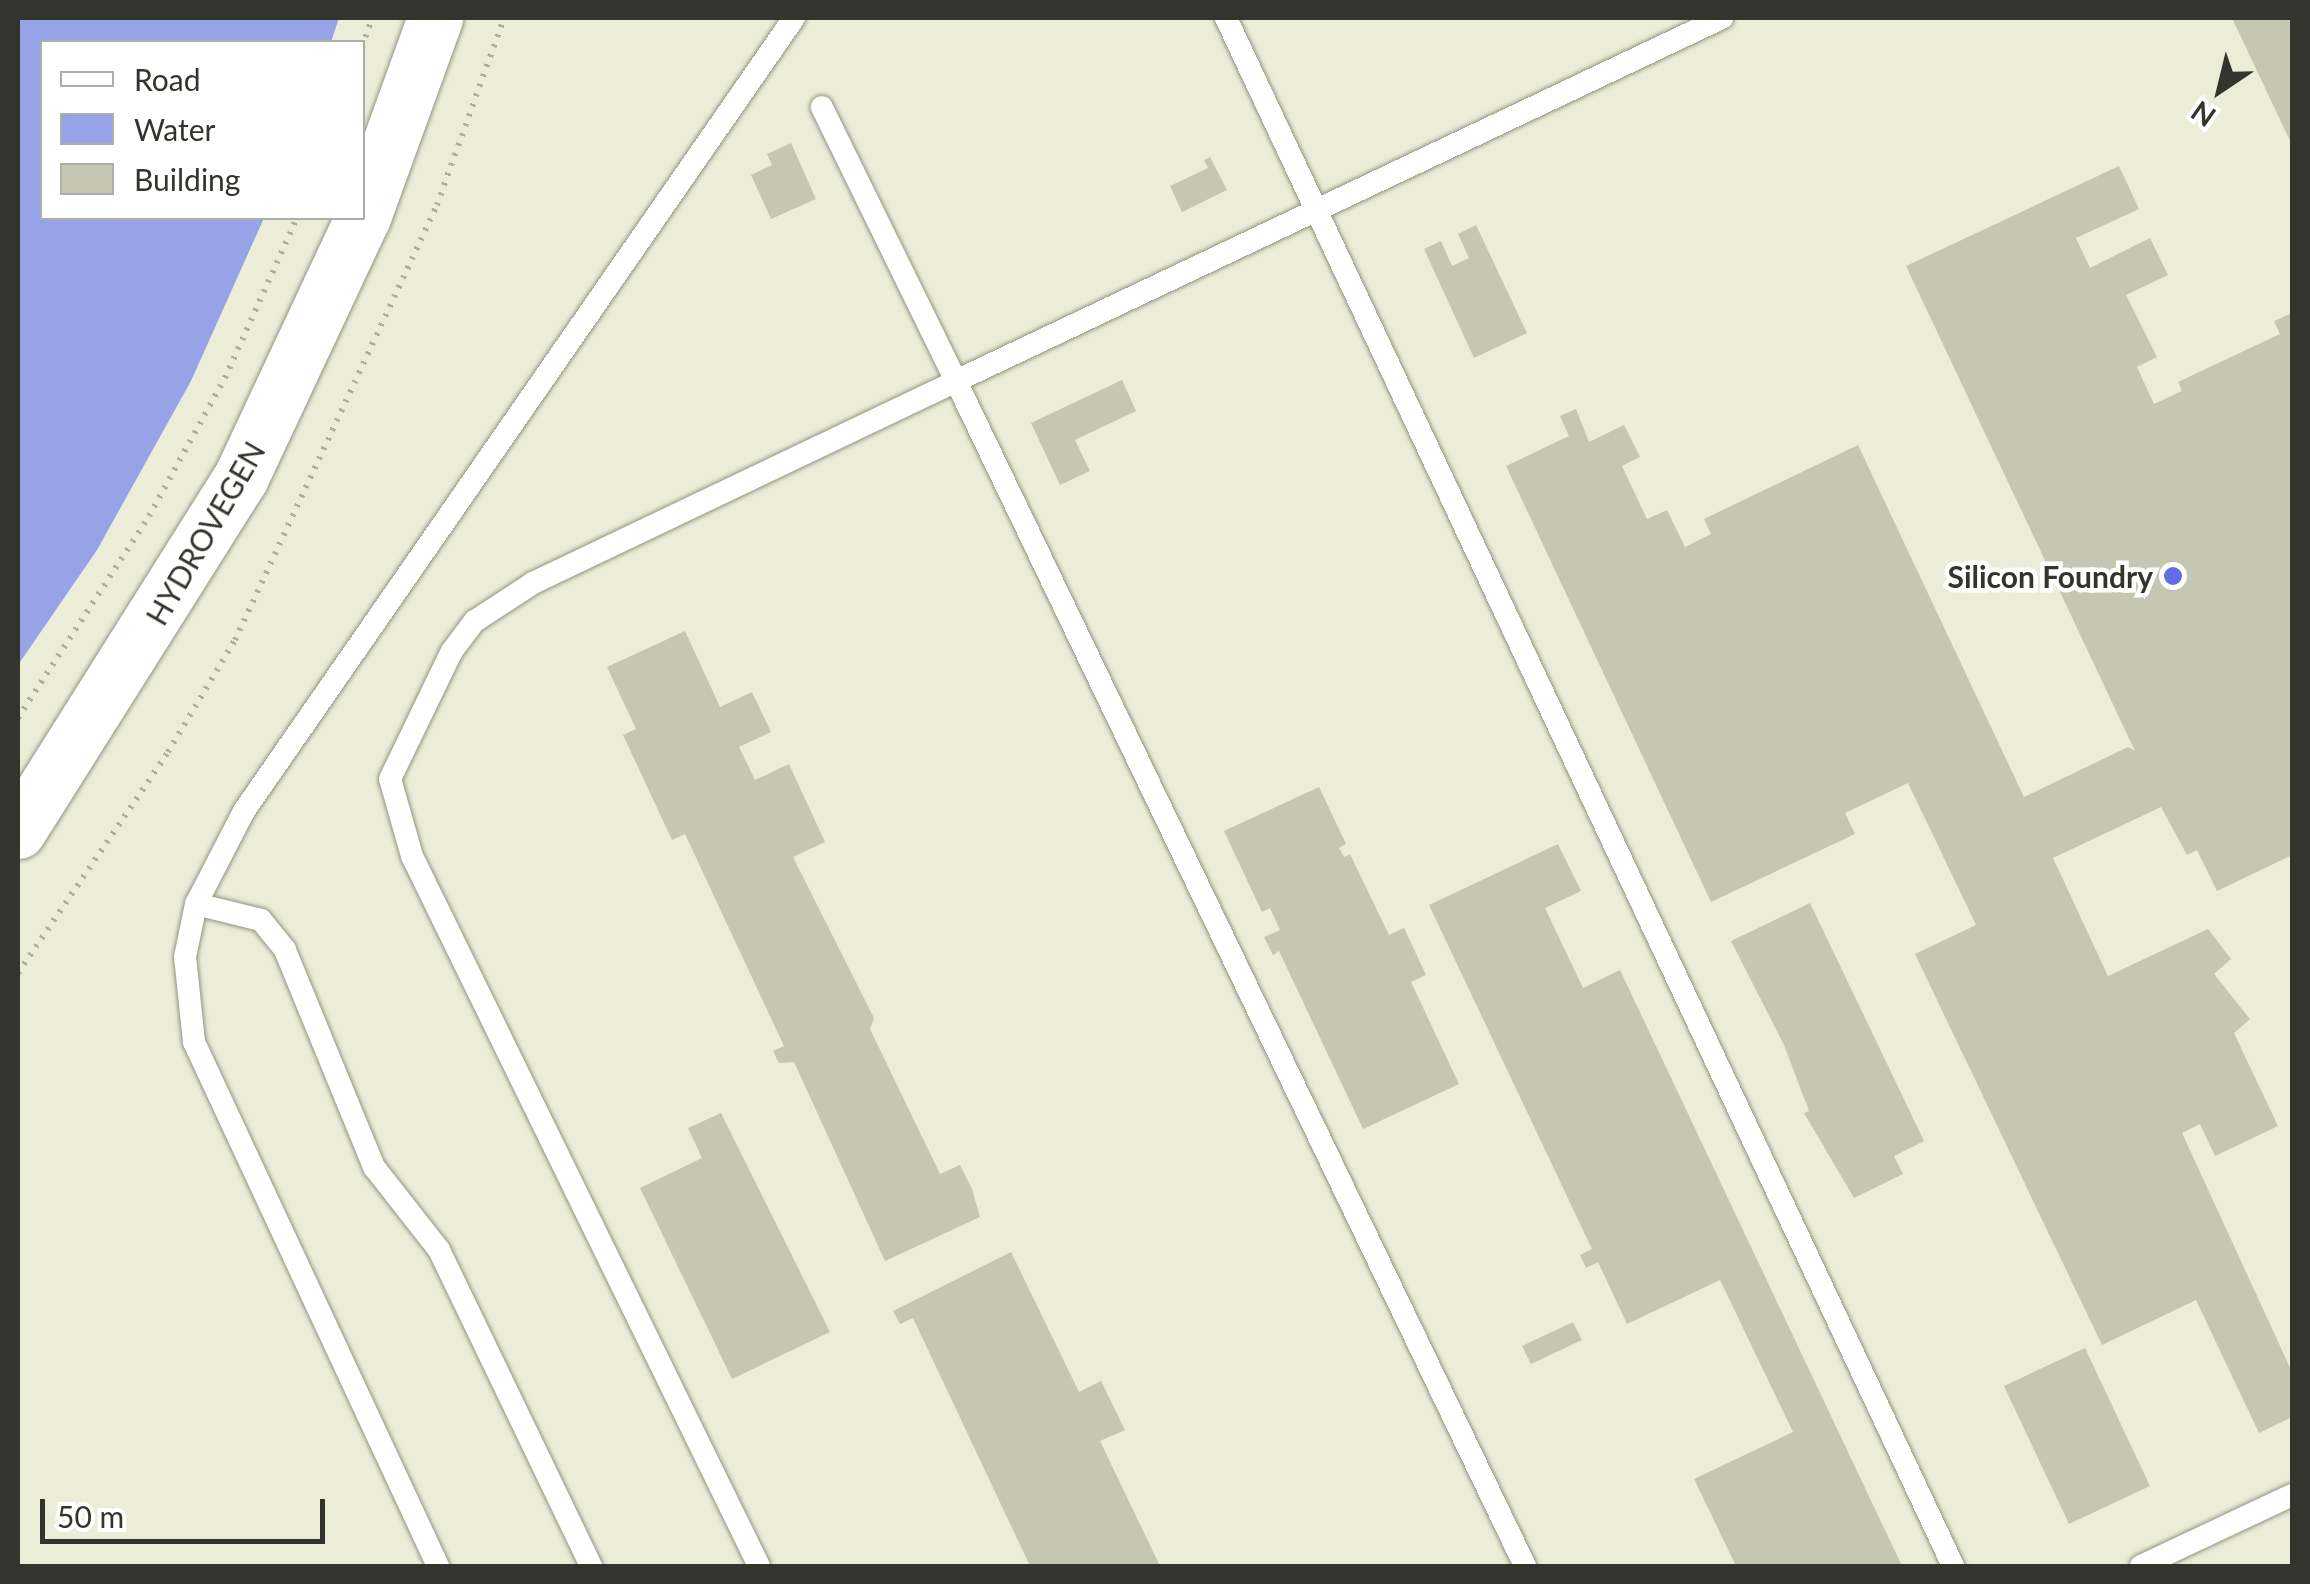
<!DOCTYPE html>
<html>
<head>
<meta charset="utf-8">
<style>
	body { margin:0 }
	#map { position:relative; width:2310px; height:1584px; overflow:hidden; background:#ebedd8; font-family:Lato,sans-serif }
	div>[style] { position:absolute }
	.water>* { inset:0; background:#96a4e7 }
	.building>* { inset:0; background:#c5c7b2 }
	.path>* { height:6px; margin-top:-3px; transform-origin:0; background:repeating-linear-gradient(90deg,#adae9e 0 2.5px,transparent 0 10.5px) }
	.roads { filter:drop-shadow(0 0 2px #929480) drop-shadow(0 0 2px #929480) }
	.service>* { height:22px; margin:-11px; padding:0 11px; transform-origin:11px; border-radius:11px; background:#fff }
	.tertiary>* { height:55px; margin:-27.5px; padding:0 27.5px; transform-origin:27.5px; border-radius:27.5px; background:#fff }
	.dots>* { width:28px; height:28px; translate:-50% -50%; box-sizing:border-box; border:5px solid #fff; border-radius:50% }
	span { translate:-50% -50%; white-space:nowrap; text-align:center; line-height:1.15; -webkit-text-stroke:9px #fff; paint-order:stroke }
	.street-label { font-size:30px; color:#33342c }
	.poi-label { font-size:30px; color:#33342c; font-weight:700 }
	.right { translate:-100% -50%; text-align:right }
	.frame { position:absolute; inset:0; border:20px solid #33342c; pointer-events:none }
	.legend { position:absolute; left:40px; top:40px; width:325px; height:180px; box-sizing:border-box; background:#fff; border:2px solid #adaeab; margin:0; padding:12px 18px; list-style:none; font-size:30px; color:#33342c }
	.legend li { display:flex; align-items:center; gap:20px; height:50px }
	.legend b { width:50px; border:2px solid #adaeab }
	.north { position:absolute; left:2170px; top:40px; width:100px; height:100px; -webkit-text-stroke:8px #fff; paint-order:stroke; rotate:215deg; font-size:28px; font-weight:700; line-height:40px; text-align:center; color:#33342c }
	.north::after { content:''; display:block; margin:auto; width:35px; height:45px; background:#33342c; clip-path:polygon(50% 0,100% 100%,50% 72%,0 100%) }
	.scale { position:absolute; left:40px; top:1499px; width:285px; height:45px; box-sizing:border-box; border:5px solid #33342c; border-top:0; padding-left:12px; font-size:30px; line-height:35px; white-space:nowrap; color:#33342c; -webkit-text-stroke:8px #fff; paint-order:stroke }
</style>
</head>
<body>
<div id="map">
	<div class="water">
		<i style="clip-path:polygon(18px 18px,339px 18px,331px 42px,42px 42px,42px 218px,264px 218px,191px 381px,97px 550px,18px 665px)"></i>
	</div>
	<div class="building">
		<i style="clip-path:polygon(2232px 18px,2292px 18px,2292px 145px)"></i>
		<i style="clip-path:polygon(791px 143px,816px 199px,771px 219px,751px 175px,772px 165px,767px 154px)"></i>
		<i style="clip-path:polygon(1210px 157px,1227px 190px,1182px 212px,1170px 186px,1208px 168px,1204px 160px)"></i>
		<i style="clip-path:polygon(2119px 166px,2139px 209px,2076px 238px,2090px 268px,2150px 238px,2168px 275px,2126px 295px,2157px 357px,2137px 367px,2154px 404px,2182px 391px,2178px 382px,2280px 334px,2274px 321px,2292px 313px,2292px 302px,2292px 855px,2217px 891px,2197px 850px,2187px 855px,2161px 807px,2053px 858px,2108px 976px,2208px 929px,2231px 959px,2214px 974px,2250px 1019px,2234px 1033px,2278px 1126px,2215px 1156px,2200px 1124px,2182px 1133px,2292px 1372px,2292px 1417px,2259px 1433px,2196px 1300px,2102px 1345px,1915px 954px,1976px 925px,1908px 783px,1845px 813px,1855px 834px,1711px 902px,1506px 466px,1569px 436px,1560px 416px,1576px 409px,1589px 442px,1624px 425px,1640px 457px,1622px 466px,1647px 519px,1667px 510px,1685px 547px,1711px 534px,1704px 519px,1858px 445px,2024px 797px,2128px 747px,2135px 751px,1906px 266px)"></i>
		<i style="clip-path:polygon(1476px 225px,1527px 333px,1474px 358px,1424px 249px,1441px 241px,1452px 266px,1469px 258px,1458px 234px)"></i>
		<i style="clip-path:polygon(1122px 380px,1136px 411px,1075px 440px,1090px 471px,1060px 485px,1031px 423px)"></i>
		<i style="clip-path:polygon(685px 631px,720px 707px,752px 692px,771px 732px,739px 747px,755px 780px,789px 764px,825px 842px,793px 857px,874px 1018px,870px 1029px,940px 1174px,960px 1165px,972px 1189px,980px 1217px,885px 1261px,794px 1062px,779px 1063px,773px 1051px,784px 1046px,685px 834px,672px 840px,623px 735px,636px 729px,607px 667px)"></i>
		<i style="clip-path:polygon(1319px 787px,1346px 844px,1339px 848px,1344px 857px,1350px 854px,1389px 935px,1404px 928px,1426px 975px,1411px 982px,1459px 1084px,1363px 1129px,1279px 951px,1273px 955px,1264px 937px,1280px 930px,1270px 908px,1262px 912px,1224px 831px)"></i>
		<i style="clip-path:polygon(1558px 844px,1581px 891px,1545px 908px,1583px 988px,1620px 970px,1902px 1566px,1736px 1566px,1694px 1479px,1793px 1432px,1720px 1280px,1627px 1324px,1598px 1262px,1586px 1268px,1580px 1255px,1592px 1249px,1429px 905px)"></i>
		<i style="clip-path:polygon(1810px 903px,1924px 1141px,1894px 1156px,1903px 1174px,1854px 1198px,1804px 1113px,1809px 1111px,1784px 1045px,1731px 941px)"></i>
		<i style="clip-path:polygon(721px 1113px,830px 1332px,732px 1379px,640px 1188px,702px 1158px,688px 1128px)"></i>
		<i style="clip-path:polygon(1011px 1252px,1079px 1392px,1101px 1381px,1125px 1430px,1100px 1441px,1160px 1566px,1030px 1566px,913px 1318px,900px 1324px,893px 1311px)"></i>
		<i style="clip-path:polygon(1573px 1322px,1582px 1340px,1531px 1364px,1522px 1346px)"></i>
		<i style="clip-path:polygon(2085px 1348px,2150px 1486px,2069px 1524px,2004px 1386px)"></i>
	</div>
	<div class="path">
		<i style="left:362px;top:47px;width:31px;rotate:-71deg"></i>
		<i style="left:18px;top:718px;width:241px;rotate:-57deg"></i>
		<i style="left:149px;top:516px;width:158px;rotate:-61.2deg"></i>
		<i style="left:225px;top:378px;width:175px;rotate:-65.8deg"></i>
		<i style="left:18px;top:973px;width:267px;rotate:-55.8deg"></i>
		<i style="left:168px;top:752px;width:131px;rotate:-59.1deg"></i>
		<i style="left:235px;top:640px;width:480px;rotate:-65.1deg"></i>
		<i style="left:437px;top:205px;width:199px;rotate:-70.3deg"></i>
	</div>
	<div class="roads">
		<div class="service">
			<i style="left:1226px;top:18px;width:1710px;rotate:64.84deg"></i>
			<i style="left:196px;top:904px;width:67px;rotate:13.8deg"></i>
			<i style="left:261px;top:920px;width:38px;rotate:51deg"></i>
			<i style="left:285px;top:950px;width:235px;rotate:67.7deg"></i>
			<i style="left:374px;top:1167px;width:105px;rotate:51.9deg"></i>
			<i style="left:439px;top:1250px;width:351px;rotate:64.3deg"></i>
			<i style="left:438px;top:1566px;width:578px;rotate:-114.97deg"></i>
			<i style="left:194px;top:1042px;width:85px;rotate:-96deg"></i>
			<i style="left:185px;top:957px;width:54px;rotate:-78.3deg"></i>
			<i style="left:196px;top:904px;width:105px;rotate:-62.7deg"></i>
			<i style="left:244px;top:811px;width:965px;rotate:-55.26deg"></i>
			<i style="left:759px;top:1566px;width:790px;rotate:-116.05deg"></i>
			<i style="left:412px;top:856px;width:80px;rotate:-105.9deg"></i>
			<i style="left:390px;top:779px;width:142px;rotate:-64.2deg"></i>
			<i style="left:452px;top:651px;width:38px;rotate:-53deg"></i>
			<i style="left:475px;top:621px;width:69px;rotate:-33.2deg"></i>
			<i style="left:533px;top:583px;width:469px;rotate:-25.5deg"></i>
			<i style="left:956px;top:381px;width:305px;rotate:-116.1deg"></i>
			<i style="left:1525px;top:1566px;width:1315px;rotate:-115.65deg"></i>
			<i style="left:956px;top:381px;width:848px;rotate:-25.36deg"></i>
			<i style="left:2141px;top:1566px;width:167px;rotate:-25.2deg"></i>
		</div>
		<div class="tertiary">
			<i style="left:18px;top:831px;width:418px;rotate:-57.8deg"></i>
			<i style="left:241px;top:477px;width:287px;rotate:-64.9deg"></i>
			<i style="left:363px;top:217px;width:212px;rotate:-70.1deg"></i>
		</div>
	</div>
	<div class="dots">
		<i style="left:2173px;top:576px;background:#616de5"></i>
	</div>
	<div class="street-label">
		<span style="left:205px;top:533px;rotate:-60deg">HYDROVEGEN</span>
	</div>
	<div class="poi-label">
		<span class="right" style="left:2153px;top:576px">Silicon Foundry</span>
	</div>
	<div class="frame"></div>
	<ul class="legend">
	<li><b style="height:12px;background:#fff"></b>Road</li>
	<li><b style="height:28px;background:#96a4e7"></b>Water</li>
	<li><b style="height:28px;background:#c5c7b2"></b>Building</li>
	</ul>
	<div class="north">N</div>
	<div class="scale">50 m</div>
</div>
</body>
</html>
